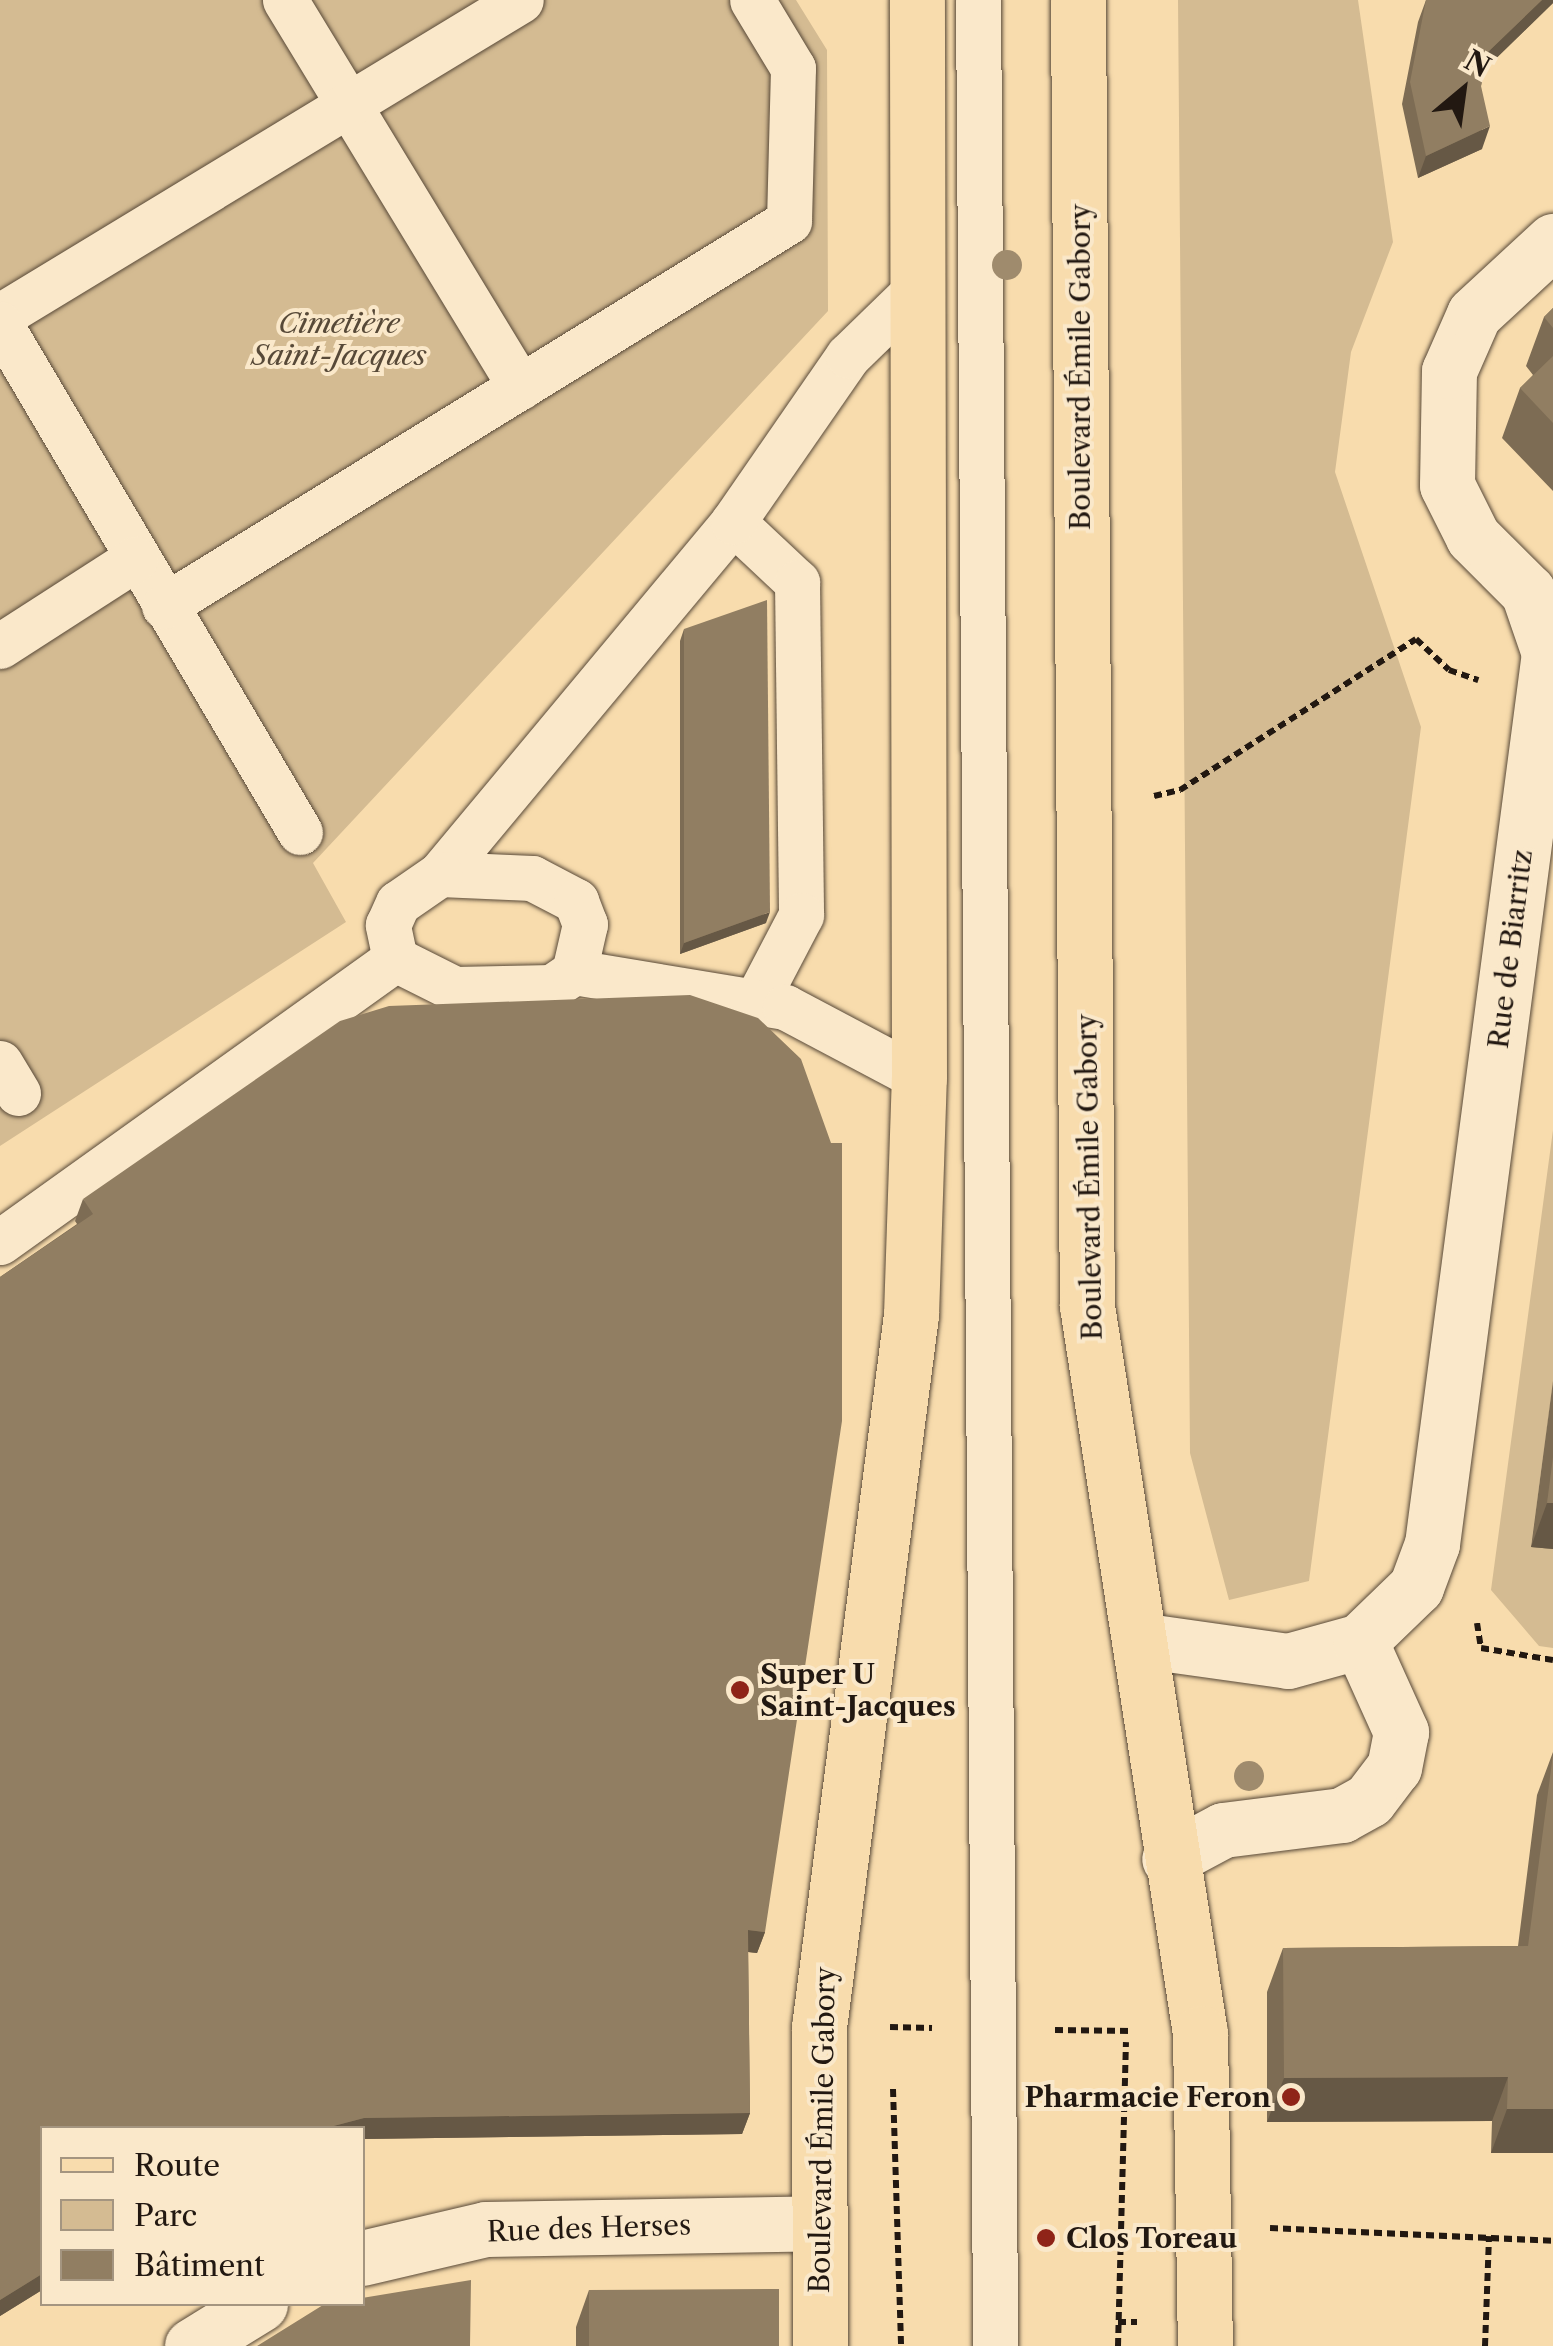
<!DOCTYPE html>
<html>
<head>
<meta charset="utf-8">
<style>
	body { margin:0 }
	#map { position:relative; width:1553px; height:2346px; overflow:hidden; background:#f8dcad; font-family:"Libre Caslon Text",serif }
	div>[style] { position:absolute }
	.green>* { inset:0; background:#d4bb92 }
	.path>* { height:6px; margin-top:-3px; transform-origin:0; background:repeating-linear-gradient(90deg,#221811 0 8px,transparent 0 13px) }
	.roads { filter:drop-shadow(0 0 2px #584938) drop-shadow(0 0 2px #584938) }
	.service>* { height:45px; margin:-22.5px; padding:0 22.5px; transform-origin:22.5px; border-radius:22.5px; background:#fae8ca }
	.minor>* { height:55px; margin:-27.5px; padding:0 27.5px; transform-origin:27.5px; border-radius:27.5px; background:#fae8ca }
	.primary>* { height:55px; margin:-27.5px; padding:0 27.5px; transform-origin:27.5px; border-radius:27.5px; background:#f8dcad }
	.trees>* { width:30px; height:30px; margin:-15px; border-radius:50%; background:#9f8b6d }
	.wall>* { inset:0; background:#7d6c54 }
	.shaded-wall>* { inset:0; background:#665845 }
	.building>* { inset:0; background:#917e62 }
	.dots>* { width:28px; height:28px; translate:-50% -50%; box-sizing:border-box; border:5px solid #fae8ca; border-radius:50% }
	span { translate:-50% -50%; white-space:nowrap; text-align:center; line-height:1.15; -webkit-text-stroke:8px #fae8ca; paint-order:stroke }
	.park-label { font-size:28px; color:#574938; font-style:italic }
	.street-label { font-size:28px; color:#221811 }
	.poi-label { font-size:28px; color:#221811; font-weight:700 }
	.left { translate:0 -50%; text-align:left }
	.right { translate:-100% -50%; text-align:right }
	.legend { position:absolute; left:40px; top:2126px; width:325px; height:180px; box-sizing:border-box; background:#fae8ca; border:2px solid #a49580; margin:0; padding:12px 18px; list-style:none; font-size:30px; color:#221811 }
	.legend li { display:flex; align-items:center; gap:20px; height:50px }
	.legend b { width:50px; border:2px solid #a49580 }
	.north { position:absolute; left:1413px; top:40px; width:100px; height:100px; -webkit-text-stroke:8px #fae8ca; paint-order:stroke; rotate:29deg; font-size:28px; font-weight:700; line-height:40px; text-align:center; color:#221811 }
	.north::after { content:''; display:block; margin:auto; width:35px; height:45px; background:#221811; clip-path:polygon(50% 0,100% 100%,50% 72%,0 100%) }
</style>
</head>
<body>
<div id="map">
	<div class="green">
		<i style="clip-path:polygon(0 0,796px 0,827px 50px,828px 311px,313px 863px,346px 922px,0 1146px)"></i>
		<i style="clip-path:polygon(1178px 0,1358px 0,1393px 242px,1351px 352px,1335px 472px,1421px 727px,1309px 1581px,1229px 1600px,1190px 1453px)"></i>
		<i style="clip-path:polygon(1553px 1130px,1553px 1383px,1531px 1546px,1553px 1549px,1553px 1648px,1539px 1646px,1491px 1590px)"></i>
	</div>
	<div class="path">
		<i style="left:1154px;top:796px;width:27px;rotate:-13deg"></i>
		<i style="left:1180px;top:790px;width:280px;rotate:-32.6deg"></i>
		<i style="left:1416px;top:639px;width:45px;rotate:43.2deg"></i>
		<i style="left:1449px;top:670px;width:31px;rotate:19deg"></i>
		<i style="left:1477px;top:1623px;width:25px;rotate:81deg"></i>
		<i style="left:1481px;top:1648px;width:73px;rotate:9.5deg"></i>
		<i style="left:890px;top:2027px;width:42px;rotate:1.4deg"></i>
		<i style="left:1055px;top:2030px;width:77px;rotate:0.7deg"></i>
		<i style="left:893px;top:2089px;width:257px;rotate:88.2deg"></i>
		<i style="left:1270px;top:2228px;width:283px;rotate:2.6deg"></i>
		<i style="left:1118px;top:2322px;width:19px"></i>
		<i style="left:1118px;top:2346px;width:304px;rotate:-88.5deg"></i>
		<i style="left:1485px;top:2346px;width:110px;rotate:-87.9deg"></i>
	</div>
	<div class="roads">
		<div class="service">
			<i style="left:285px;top:0;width:453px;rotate:58.7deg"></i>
			<i style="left:978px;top:0;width:2346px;rotate:89.58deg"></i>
			<i style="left:0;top:316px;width:609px;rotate:-31.24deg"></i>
			<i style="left:0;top:324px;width:590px;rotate:59.44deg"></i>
			<i style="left:733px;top:522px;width:88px;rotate:43.2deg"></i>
			<i style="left:797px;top:582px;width:333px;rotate:89.3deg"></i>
			<i style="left:801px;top:915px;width:95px;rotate:117.6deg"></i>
			<i style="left:164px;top:606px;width:734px;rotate:-31.63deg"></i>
			<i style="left:789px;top:221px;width:153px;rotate:-88.5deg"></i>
			<i style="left:793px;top:68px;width:79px;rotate:-121.1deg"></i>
			<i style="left:0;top:646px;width:161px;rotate:-32.8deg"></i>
			<i style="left:440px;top:874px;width:458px;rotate:-50.2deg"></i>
			<i style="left:733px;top:522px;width:202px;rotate:-55.3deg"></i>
			<i style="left:848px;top:356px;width:100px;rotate:-44.2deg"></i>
			<i style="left:440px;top:874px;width:92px;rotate:2.5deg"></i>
			<i style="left:532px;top:878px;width:50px;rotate:27.6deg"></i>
			<i style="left:576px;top:901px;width:25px;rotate:69deg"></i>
			<i style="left:585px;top:924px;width:49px;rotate:102.9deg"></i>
			<i style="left:574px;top:972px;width:27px;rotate:146deg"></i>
			<i style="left:552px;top:987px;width:97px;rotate:178.8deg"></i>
			<i style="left:455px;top:989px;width:67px;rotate:-153.4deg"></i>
			<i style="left:395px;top:959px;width:35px;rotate:-102deg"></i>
			<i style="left:388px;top:925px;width:24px;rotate:-66deg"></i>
			<i style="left:398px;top:903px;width:51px;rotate:-34.6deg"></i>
			<i style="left:574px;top:972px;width:214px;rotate:9.4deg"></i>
			<i style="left:785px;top:1007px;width:152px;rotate:27.9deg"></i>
			<i style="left:0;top:1063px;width:35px;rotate:59deg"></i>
			<i style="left:0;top:1242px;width:486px;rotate:-35.6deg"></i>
		</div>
		<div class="minor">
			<i style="left:1139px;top:1640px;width:150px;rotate:8deg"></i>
			<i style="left:1288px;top:1661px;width:75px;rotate:-15.5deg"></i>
			<i style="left:1360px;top:1641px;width:100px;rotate:65.7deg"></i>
			<i style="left:1401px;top:1732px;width:36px;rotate:101deg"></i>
			<i style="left:1394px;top:1767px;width:41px;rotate:127.1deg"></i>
			<i style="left:1369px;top:1800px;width:31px;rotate:151deg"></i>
			<i style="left:1342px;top:1815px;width:120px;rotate:172.8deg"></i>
			<i style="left:1223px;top:1830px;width:61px;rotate:151.8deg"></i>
			<i style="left:1360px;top:1641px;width:78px;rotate:-44deg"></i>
			<i style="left:1416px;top:1587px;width:46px;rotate:-69.6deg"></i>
			<i style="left:1432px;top:1544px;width:899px;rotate:-82.52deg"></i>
			<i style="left:1549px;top:653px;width:65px;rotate:-109deg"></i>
			<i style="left:1528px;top:592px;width:78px;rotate:-135deg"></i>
			<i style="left:1473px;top:537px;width:58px;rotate:-116.6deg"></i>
			<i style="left:1447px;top:485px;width:114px;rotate:-89deg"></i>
			<i style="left:1449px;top:371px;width:62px;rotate:-66.3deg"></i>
			<i style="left:1474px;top:314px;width:108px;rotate:-42.7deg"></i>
			<i style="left:362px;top:2258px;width:127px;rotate:-13.2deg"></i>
			<i style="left:486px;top:2229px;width:333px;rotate:-1deg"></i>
			<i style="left:192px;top:2346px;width:80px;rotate:-31.7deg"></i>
		</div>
		<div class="primary">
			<i style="left:1078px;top:0;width:1306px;rotate:89.61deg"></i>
			<i style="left:1087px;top:1306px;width:736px;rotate:81.17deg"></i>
			<i style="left:1200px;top:2033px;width:313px;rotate:89.1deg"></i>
			<i style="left:820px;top:2346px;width:319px;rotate:-90.2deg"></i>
			<i style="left:819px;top:2027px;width:718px;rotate:-82.64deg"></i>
			<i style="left:911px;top:1315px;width:237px;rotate:-88.1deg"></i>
			<i style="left:919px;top:1078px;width:1078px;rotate:-90.11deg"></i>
		</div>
	</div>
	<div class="trees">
		<i style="left:1007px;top:265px"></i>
		<i style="left:1249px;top:1776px"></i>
	</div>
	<div class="wall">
		<i style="clip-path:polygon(1426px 0,1553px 0,1553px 3px,1484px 70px,1481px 86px,1482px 149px,1418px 178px,1402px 104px,1418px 22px)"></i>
		<i style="clip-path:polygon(1553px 308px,1553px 491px,1502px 438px,1520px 388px,1533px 375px,1526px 366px,1544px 317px)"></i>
		<i style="clip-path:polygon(684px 629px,766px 923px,680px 954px,680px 641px)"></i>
		<i style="clip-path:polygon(83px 1199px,765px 1932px,757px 1953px,748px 1952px,750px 2113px,742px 2134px,362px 2139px,362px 2128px,42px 2128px,42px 2290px,0 2316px,0 1277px,77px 1224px,75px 1221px)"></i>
		<i style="clip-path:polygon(1553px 1381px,1553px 1549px,1531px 1547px)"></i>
		<i style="clip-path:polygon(1553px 1752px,1553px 2153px,1491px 2153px,1492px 2121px,1267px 2122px,1267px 1992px,1283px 1948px,1518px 1946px,1537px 1795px)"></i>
		<i style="clip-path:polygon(589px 2290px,779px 2346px,576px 2346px,576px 2327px)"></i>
	</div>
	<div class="shaded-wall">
		<i style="clip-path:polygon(1542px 0,1553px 0,1553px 3px,1480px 74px,1488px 52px)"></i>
		<i style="clip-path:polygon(1490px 126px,1482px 149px,1418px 178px,1426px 156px)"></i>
		<i style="clip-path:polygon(770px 912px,766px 923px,680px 954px,684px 943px)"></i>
		<i style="clip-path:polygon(1547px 1503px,1553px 1503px,1553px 1549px,1531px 1547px)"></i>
		<i style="clip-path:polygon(748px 1930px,765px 1932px,757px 1953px,740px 1951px)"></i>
		<i style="clip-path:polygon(1508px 2077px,1492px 2121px,1267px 2122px,1284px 2078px)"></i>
		<i style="clip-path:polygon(1507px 2109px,1553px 2109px,1553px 2153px,1491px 2153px)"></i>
		<i style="clip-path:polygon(750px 2113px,742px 2134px,362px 2139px,362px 2128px,326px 2128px,364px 2118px)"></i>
		<i style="clip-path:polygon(42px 2274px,42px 2290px,0 2316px,0 2300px)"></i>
	</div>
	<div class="building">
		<i style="clip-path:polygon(1426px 0,1542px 0,1488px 52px,1481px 86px,1490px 126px,1426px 156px,1410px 82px)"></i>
		<i style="clip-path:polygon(1553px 308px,1553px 328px,1544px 317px)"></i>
		<i style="clip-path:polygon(1553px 356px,1553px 423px,1520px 388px)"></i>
		<i style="clip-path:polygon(767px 600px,770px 912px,684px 943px,684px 629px)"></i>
		<i style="clip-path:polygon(690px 995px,758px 1018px,801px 1059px,831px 1143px,842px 1143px,842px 1421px,765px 1932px,748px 1930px,750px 2113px,364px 2118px,326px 2128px,42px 2128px,42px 2274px,0 2300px,0 1277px,93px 1214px,83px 1199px,340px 1021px,389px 1006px)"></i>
		<i style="clip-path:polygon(1553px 1457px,1553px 1503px,1547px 1503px)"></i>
		<i style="clip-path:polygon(1553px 1754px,1553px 2109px,1507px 2109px,1508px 2077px,1284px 2078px,1283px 1948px,1528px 1946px)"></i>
		<i style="clip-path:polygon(471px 2280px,470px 2346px,257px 2346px,323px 2305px,362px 2304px,362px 2298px)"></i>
		<i style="clip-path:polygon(779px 2289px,779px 2346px,589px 2346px,589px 2290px)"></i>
	</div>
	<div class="dots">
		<i style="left:740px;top:1690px;background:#8f2418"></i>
		<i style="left:1291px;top:2097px;background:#8f2418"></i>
		<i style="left:1046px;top:2238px;background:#8f2418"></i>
	</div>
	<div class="park-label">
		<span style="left:339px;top:339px">Cimetière<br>Saint-Jacques</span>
	</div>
	<div class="street-label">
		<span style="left:1080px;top:367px;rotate:-90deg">Boulevard Émile Gabory</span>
		<span style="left:1510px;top:949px;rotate:-83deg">Rue de Biarritz</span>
		<span style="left:1089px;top:1177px;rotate:-91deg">Boulevard Émile Gabory</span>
		<span style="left:822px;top:2130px;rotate:-89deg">Boulevard Émile Gabory</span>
		<span style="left:589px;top:2228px;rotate:-2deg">Rue des Herses</span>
	</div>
	<div class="poi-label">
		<span class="left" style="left:760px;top:1690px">Super U<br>Saint-Jacques</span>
		<span class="right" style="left:1271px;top:2097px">Pharmacie Feron</span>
		<span class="left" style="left:1066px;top:2238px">Clos Toreau</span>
	</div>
	<ul class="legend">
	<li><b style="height:12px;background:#f8dcad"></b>Route</li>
	<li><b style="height:28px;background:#d4bb92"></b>Parc</li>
	<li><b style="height:28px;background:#917e62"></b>Bâtiment</li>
	</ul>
	<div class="north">N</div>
</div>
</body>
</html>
